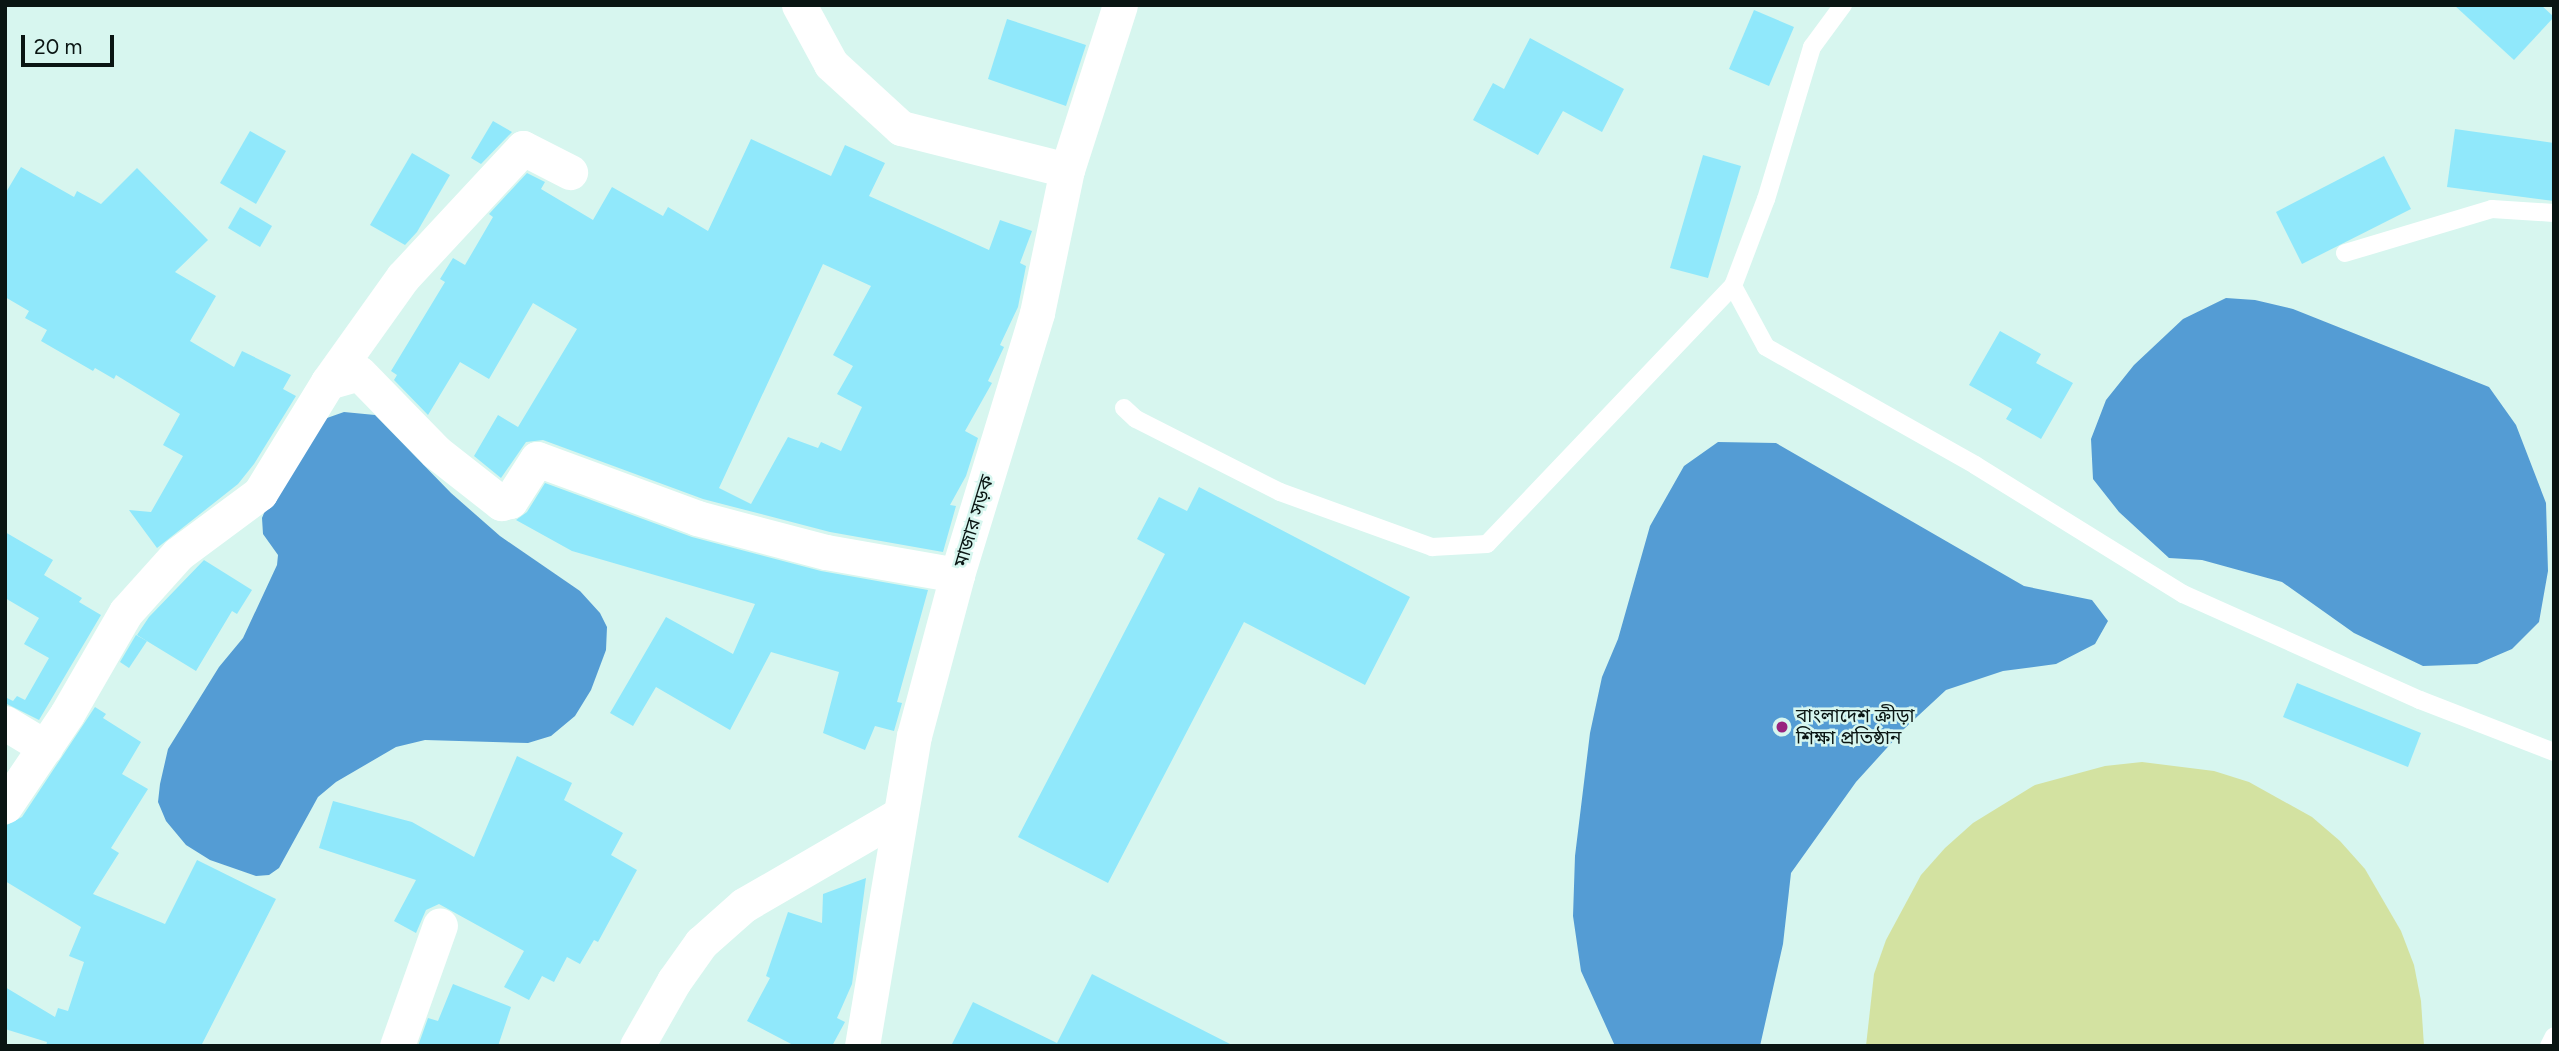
<!DOCTYPE html>
<html>
<head>
<meta charset="utf-8">
<style>
	body { margin:0 }
	#map { position:relative; width:2559px; height:1051px; overflow:hidden; background:#d7f6ef; font-family:Figtree,"Noto Sans Bengali",sans-serif }
	div>[style] { position:absolute }
	.green>* { inset:0; background:#d3e2a1 }
	.water>* { inset:0; background:#549cd4 }
	.building>* { inset:0; background:#90e8fb }
	.lane>* { height:18px; margin:-9px; padding:0 9px; transform-origin:9px; border-radius:9px; background:#fff }
	.street>* { height:35px; margin:-17.5px; padding:0 17.5px; transform-origin:17.5px; border-radius:17.5px; background:#fff }
	.dots>* { width:19px; height:19px; translate:-50% -50%; box-sizing:border-box; border:4px solid #d7f6ef; border-radius:50% }
	span { translate:-50% -50%; white-space:nowrap; text-align:center; line-height:1.15; -webkit-text-stroke:5px #d7f6ef; paint-order:stroke }
	.street-label { font-size:19px; color:#0a1513 }
	.poi-label { font-size:19px; color:#0a1513 }
	.left { translate:0 -50%; text-align:left }
	.frame { position:absolute; inset:0; border:7px solid #0a1513; pointer-events:none }
	.scale { position:absolute; left:21px; top:35px; width:93px; height:32px; box-sizing:border-box; border:4px solid #0a1513; border-top:0; padding-left:9px; font-size:21px; line-height:24px; white-space:nowrap; color:#0a1513; -webkit-text-stroke:5px #d7f6ef; paint-order:stroke }
</style>
</head>
<body>
<div id="map">
	<div class="green">
		<i style="clip-path:polygon(2142px 762px,2214px 771px,2249px 782px,2312px 817px,2340px 841px,2365px 869px,2401px 931px,2414px 965px,2421px 1001px,2424px 1046px,1866px 1046px,1874px 974px,1886px 940px,1921px 875px,1945px 848px,1973px 823px,2035px 785px,2105px 766px)"></i>
	</div>
	<div class="water">
		<i style="clip-path:polygon(2226px 298px,2255px 300px,2293px 309px,2489px 387px,2516px 425px,2546px 503px,2548px 571px,2539px 622px,2512px 649px,2477px 664px,2423px 666px,2354px 633px,2282px 582px,2202px 560px,2169px 558px,2119px 512px,2093px 479px,2091px 439px,2106px 400px,2134px 365px,2183px 319px)"></i>
		<i style="clip-path:polygon(344px 412px,375px 415px,451px 493px,500px 536px,580px 591px,600px 613px,607px 627px,606px 650px,591px 690px,575px 716px,551px 736px,528px 743px,425px 740px,396px 747px,336px 782px,318px 797px,279px 868px,269px 875px,256px 876px,210px 860px,186px 845px,166px 821px,158px 802px,160px 784px,168px 749px,219px 667px,243px 638px,277px 565px,278px 555px,263px 534px,262px 518px,271px 496px,304px 442px,327px 418px)"></i>
		<i style="clip-path:polygon(1718px 442px,1776px 443px,2024px 586px,2092px 600px,2108px 621px,2095px 644px,2056px 664px,2003px 671px,1946px 690px,1905px 728px,1856px 782px,1791px 873px,1783px 944px,1760px 1046px,1615px 1046px,1581px 971px,1573px 916px,1575px 856px,1590px 733px,1602px 677px,1618px 639px,1650px 526px,1684px 466px)"></i>
	</div>
	<div class="building">
		<i style="clip-path:polygon(2454px 5px,2541px 5px,2554px 17px,2514px 60px)"></i>
		<i style="clip-path:polygon(1754px 10px,1794px 27px,1769px 86px,1729px 69px)"></i>
		<i style="clip-path:polygon(1007px 19px,1086px 45px,1066px 106px,988px 79px)"></i>
		<i style="clip-path:polygon(1530px 38px,1624px 89px,1602px 132px,1563px 111px,1538px 155px,1473px 120px,1493px 83px,1504px 89px)"></i>
		<i style="clip-path:polygon(493px 121px,512px 132px,481px 164px,471px 158px)"></i>
		<i style="clip-path:polygon(2455px 129px,2554px 143px,2554px 201px,2447px 187px)"></i>
		<i style="clip-path:polygon(250px 131px,286px 151px,256px 204px,220px 183px)"></i>
		<i style="clip-path:polygon(evenodd,751px 139px,831px 176px,845px 145px,885px 163px,869px 196px,989px 250px,1000px 220px,1032px 231px,1020px 263px,1026px 266px,1018px 307px,1000px 345px,1004px 347px,988px 381px,992px 383px,965px 431px,978px 438px,966px 476px,950px 505px,956px 506px,943px 552px,830px 532px,703px 499px,543px 440px,526px 442px,501px 478px,474px 456px,498px 415px,518px 427px,577px 329px,533px 303px,489px 379px,460px 362px,428px 415px,394px 380px,397px 375px,391px 371px,445px 282px,440px 279px,453px 258px,465px 265px,493px 217px,489px 214px,527px 173px,545px 182px,541px 189px,593px 220px,612px 187px,663px 216px,668px 207px,708px 231px,751px 139px,823px 264px,871px 286px,833px 355px,853px 366px,837px 394px,862px 407px,841px 451px,821px 442px,818px 448px,788px 437px,751px 504px,719px 488px,823px 264px)"></i>
		<i style="clip-path:polygon(412px 153px,450px 175px,417px 232px,405px 245px,370px 225px)"></i>
		<i style="clip-path:polygon(1703px 155px,1741px 166px,1708px 278px,1670px 268px)"></i>
		<i style="clip-path:polygon(2384px 156px,2411px 209px,2302px 264px,2276px 212px)"></i>
		<i style="clip-path:polygon(21px 167px,74px 197px,77px 191px,101px 204px,137px 168px,208px 240px,175px 272px,216px 296px,190px 341px,234px 367px,242px 351px,291px 375px,283px 389px,296px 396px,254px 464px,238px 484px,157px 548px,129px 510px,151px 512px,183px 456px,163px 445px,180px 414px,116px 375px,114px 379px,95px 368px,93px 371px,41px 341px,47px 330px,25px 318px,29px 311px,5px 297px,5px 194px)"></i>
		<i style="clip-path:polygon(240px 207px,272px 226px,260px 247px,228px 228px)"></i>
		<i style="clip-path:polygon(2000px 331px,2041px 354px,2036px 363px,2073px 383px,2041px 439px,2006px 419px,2012px 409px,1969px 385px)"></i>
		<i style="clip-path:polygon(545px 483px,692px 537px,821px 571px,928px 590px,897px 702px,902px 703px,894px 731px,875px 726px,865px 750px,823px 733px,839px 672px,771px 652px,730px 730px,656px 687px,633px 726px,610px 713px,666px 617px,733px 654px,755px 604px,572px 551px,516px 520px,527px 512px)"></i>
		<i style="clip-path:polygon(1199px 487px,1410px 597px,1365px 685px,1244px 622px,1108px 883px,1018px 837px,1165px 554px,1137px 539px,1159px 497px,1187px 511px)"></i>
		<i style="clip-path:polygon(5px 532px,53px 560px,44px 575px,82px 598px,79px 602px,101px 615px,39px 720px,5px 703px,5px 697px,13px 701px,17px 696px,25px 700px,49px 658px,24px 644px,39px 618px,5px 598px)"></i>
		<i style="clip-path:polygon(204px 560px,252px 590px,237px 614px,232px 611px,196px 671px,137px 635px,149px 617px)"></i>
		<i style="clip-path:polygon(136px 635px,147px 641px,129px 668px,120px 662px)"></i>
		<i style="clip-path:polygon(2297px 683px,2421px 733px,2408px 767px,2283px 717px)"></i>
		<i style="clip-path:polygon(95px 707px,106px 714px,103px 718px,141px 742px,122px 774px,148px 789px,111px 848px,119px 853px,93px 894px,165px 924px,197px 860px,276px 899px,201px 1046px,46px 1046px,47px 1042px,5px 1029px,5px 987px,55px 1017px,58px 1008px,68px 1011px,84px 962px,69px 956px,81px 927px,5px 881px,5px 826px,22px 817px)"></i>
		<i style="clip-path:polygon(517px 756px,572px 783px,564px 800px,623px 833px,611px 855px,637px 870px,598px 942px,594px 940px,580px 964px,567px 957px,554px 982px,542px 976px,529px 1000px,504px 987px,524px 951px,439px 904px,426px 910px,416px 933px,394px 921px,416px 880px,319px 848px,333px 801px,412px 822px,474px 857px)"></i>
		<i style="clip-path:polygon(866px 878px,852px 984px,837px 1018px,845px 1022px,832px 1046px,795px 1046px,747px 1021px,770px 978px,766px 976px,788px 912px,822px 923px,823px 894px)"></i>
		<i style="clip-path:polygon(1092px 974px,1234px 1046px,951px 1046px,973px 1002px,1057px 1043px)"></i>
		<i style="clip-path:polygon(453px 984px,511px 1007px,498px 1046px,418px 1046px,428px 1018px,438px 1021px)"></i>
	</div>
	<div class="lane">
		<i style="left:1843px;top:5px;width:52px;rotate:126.4deg"></i>
		<i style="left:1812px;top:47px;width:159px;rotate:106.8deg"></i>
		<i style="left:1766px;top:199px;width:93px;rotate:110.8deg"></i>
		<i style="left:1733px;top:286px;width:69px;rotate:61.6deg"></i>
		<i style="left:1766px;top:347px;width:240px;rotate:29.4deg"></i>
		<i style="left:1975px;top:465px;width:245px;rotate:31.8deg"></i>
		<i style="left:2183px;top:594px;width:260px;rotate:24.1deg"></i>
		<i style="left:2420px;top:700px;width:144px;rotate:21.2deg"></i>
		<i style="left:2345px;top:253px;width:153px;rotate:-16.7deg"></i>
		<i style="left:2492px;top:209px;width:62px;rotate:3.7deg"></i>
		<i style="left:1124px;top:408px;width:16px;rotate:43deg"></i>
		<i style="left:1136px;top:419px;width:161px;rotate:26.9deg"></i>
		<i style="left:1280px;top:492px;width:162px;rotate:19.9deg"></i>
		<i style="left:1432px;top:547px;width:55px;rotate:-3.1deg"></i>
		<i style="left:1487px;top:544px;width:356px;rotate:-46.4deg"></i>
		<i style="left:2549px;top:1046px;width:11px;rotate:-63deg"></i>
	</div>
	<div class="street">
		<i style="left:799px;top:5px;width:67px;rotate:61.5deg"></i>
		<i style="left:831px;top:64px;width:95px;rotate:42.4deg"></i>
		<i style="left:901px;top:128px;width:171px;rotate:14.2deg"></i>
		<i style="left:328px;top:382px;width:32px;rotate:-16deg"></i>
		<i style="left:359px;top:373px;width:110px;rotate:45.7deg"></i>
		<i style="left:436px;top:452px;width:83px;rotate:38.1deg"></i>
		<i style="left:501px;top:503px;width:9px;rotate:-13deg"></i>
		<i style="left:510px;top:501px;width:50px;rotate:-57.3deg"></i>
		<i style="left:537px;top:459px;width:171px;rotate:20.2deg"></i>
		<i style="left:697px;top:518px;width:133px;rotate:14.8deg"></i>
		<i style="left:826px;top:552px;width:133px;rotate:10deg"></i>
		<i style="left:5px;top:723px;width:47px;rotate:31deg"></i>
		<i style="left:5px;top:806px;width:111px;rotate:-56deg"></i>
		<i style="left:67px;top:714px;width:118px;rotate:-60deg"></i>
		<i style="left:126px;top:612px;width:78px;rotate:-48.1deg"></i>
		<i style="left:178px;top:554px;width:102px;rotate:-36.6deg"></i>
		<i style="left:260px;top:493px;width:130px;rotate:-58.5deg"></i>
		<i style="left:328px;top:382px;width:129px;rotate:-54.5deg"></i>
		<i style="left:403px;top:277px;width:176px;rotate:-47.1deg"></i>
		<i style="left:523px;top:148px;width:53px;rotate:27.1deg"></i>
		<i style="left:397px;top:1046px;width:128px;rotate:-70.4deg"></i>
		<i style="left:637px;top:1046px;width:75px;rotate:-60.4deg"></i>
		<i style="left:674px;top:981px;width:47px;rotate:-54.6deg"></i>
		<i style="left:701px;top:943px;width:57px;rotate:-41.5deg"></i>
		<i style="left:744px;top:905px;width:179px;rotate:-30.1deg"></i>
		<i style="left:862px;top:1046px;width:314px;rotate:-80.5deg"></i>
		<i style="left:914px;top:736px;width:167px;rotate:-75deg"></i>
		<i style="left:957px;top:575px;width:274px;rotate:-73deg"></i>
		<i style="left:1037px;top:313px;width:146px;rotate:-78.2deg"></i>
		<i style="left:1067px;top:170px;width:173px;rotate:-72.2deg"></i>
	</div>
	<div class="dots">
		<i style="left:1782px;top:727px;background:#98237f"></i>
	</div>
	<div class="street-label">
		<span style="left:974px;top:521px;rotate:-73deg">মাজার সড়ক</span>
	</div>
	<div class="poi-label">
		<span class="left" style="left:1796px;top:727px">বাংলাদেশ ক্রীড়া<br>শিক্ষা প্রতিষ্ঠান</span>
	</div>
	<div class="frame"></div>
	<div class="scale">20 m</div>
</div>
</body>
</html>
